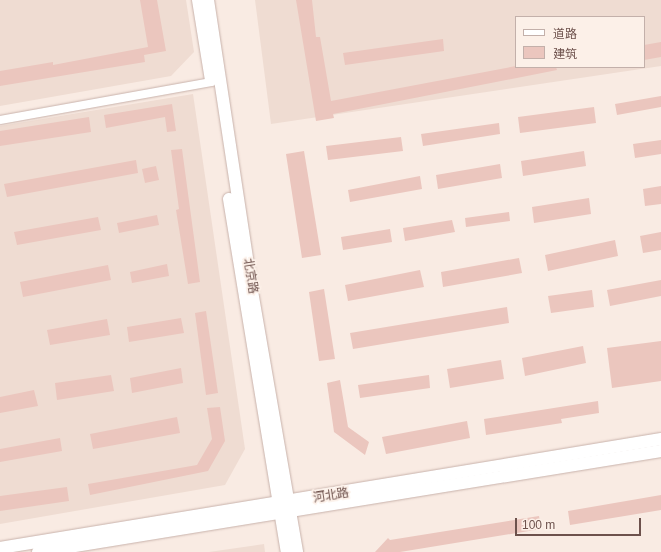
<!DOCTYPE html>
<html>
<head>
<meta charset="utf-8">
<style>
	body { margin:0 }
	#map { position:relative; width:661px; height:552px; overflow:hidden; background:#f9ebe3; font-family:Helvetica,"Noto Sans SC",sans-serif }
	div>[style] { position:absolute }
	.residential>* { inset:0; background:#efdcd2 }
	.building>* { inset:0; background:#ebc6be }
	.roads { filter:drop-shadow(0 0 1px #c8b2ab) drop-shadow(0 0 1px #c8b2ab) }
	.street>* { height:8px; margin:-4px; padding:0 4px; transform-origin:4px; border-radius:4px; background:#fff }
	.secondary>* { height:12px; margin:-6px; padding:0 6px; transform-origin:6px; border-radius:6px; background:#fff }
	span { translate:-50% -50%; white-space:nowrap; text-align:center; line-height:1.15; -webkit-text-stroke:3.5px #fcf0e8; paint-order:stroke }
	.street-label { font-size:12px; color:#6d514c }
	.legend { position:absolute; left:515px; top:16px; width:130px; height:52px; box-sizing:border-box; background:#fcf0e8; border:1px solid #c3b0aa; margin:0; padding:5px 7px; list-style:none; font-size:12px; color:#6d514c }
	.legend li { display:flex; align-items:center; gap:8px; height:20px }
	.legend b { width:20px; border:1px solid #c3b0aa }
	.scale { position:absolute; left:515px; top:518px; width:126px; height:18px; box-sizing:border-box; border:2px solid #6d514c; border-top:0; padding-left:5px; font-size:12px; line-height:14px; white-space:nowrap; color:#6d514c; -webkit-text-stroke:3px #fcf0e8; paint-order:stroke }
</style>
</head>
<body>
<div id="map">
	<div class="residential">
		<i style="clip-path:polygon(0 0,186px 0,194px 52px,171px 76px,0 106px)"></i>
		<i style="clip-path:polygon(evenodd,255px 0,661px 0,661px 66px,271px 124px,255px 0,516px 17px,644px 17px,644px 67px,516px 67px,516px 17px)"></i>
		<i style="clip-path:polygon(193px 94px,245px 449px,225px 485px,0 524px,0 126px)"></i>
		<i style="clip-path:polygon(264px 544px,265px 552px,209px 552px)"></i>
	</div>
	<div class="building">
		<i style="clip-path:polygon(140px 0,157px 0,166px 51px,144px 55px,145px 62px,0 86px,0 71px,53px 62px,53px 65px,148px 47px)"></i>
		<i style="clip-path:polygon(296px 0,312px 0,316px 37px,320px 37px,331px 101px,516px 66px,556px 67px,557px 70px,333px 114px,334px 118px,316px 121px)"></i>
		<i style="clip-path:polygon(443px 39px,444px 51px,345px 65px,343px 53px)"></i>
		<i style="clip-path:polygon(661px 42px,661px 57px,644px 60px,644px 45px)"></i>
		<i style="clip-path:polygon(661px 96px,661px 107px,617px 115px,615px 104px)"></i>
		<i style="clip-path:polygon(172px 104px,176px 131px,167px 132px,165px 117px,106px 128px,104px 115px)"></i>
		<i style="clip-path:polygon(594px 107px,596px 123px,520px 133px,518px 117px)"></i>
		<i style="clip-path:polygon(89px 117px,91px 132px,0 146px,0 131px)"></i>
		<i style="clip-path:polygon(499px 123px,500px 134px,423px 146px,421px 134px)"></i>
		<i style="clip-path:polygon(401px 137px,403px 151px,328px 160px,326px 146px)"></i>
		<i style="clip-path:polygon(661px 140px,661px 154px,635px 158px,633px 144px)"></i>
		<i style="clip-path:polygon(182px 149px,200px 282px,188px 284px,176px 210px,179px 209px,171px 150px)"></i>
		<i style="clip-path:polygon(304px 151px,321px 255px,302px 258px,286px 154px)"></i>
		<i style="clip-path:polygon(584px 151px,586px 166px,523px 176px,521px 161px)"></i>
		<i style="clip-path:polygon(136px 160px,138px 173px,7px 197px,4px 184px)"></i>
		<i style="clip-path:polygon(500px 164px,502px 178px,438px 189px,436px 175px)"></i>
		<i style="clip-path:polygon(156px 166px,159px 180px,145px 183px,142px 169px)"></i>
		<i style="clip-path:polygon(420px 176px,422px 189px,350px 202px,348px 190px)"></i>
		<i style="clip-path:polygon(661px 186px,661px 204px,645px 206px,643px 189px)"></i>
		<i style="clip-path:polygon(589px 198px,591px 214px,534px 223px,532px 207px)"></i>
		<i style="clip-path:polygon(509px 212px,510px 221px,466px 227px,465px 218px)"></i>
		<i style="clip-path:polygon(157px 215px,159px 225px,119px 233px,117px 223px)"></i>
		<i style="clip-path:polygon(98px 217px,101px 230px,17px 245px,14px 232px)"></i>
		<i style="clip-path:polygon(452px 220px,455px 232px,405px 241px,403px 228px)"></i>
		<i style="clip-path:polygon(390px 229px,392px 242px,343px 250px,341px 237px)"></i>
		<i style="clip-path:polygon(661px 232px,661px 250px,643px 253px,640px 236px)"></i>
		<i style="clip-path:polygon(615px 240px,618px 256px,548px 271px,545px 255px)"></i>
		<i style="clip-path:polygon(519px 258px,522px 273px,443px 287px,441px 272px)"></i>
		<i style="clip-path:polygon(167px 264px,169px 276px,132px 283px,130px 272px)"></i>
		<i style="clip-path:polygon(108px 265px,111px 280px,23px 297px,20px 282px)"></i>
		<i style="clip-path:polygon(420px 270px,424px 287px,348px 301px,345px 285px)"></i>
		<i style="clip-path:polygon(661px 280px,661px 296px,610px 306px,607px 290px)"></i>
		<i style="clip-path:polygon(324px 289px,335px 359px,319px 361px,309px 292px)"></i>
		<i style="clip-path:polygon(592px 290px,594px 307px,551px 313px,548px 296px)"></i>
		<i style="clip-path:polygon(507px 307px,509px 323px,353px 349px,350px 333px)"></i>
		<i style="clip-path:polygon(206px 311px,218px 393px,206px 395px,195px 313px)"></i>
		<i style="clip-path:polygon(181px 318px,184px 333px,129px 342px,127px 327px)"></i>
		<i style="clip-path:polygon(107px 319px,110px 335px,50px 345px,47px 330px)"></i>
		<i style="clip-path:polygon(661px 341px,661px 381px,612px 388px,607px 348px)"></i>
		<i style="clip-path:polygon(583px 346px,586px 363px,525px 376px,522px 358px)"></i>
		<i style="clip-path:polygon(501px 360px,504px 379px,450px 388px,447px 369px)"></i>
		<i style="clip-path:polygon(181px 368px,183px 383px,132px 393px,130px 378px)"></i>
		<i style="clip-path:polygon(111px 375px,114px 391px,57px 400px,55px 383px)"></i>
		<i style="clip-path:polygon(429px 375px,430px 388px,360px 398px,358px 385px)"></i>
		<i style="clip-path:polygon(340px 380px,348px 427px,369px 442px,365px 455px,334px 432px,327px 383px)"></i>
		<i style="clip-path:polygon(34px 390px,38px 406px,0 413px,0 397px)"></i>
		<i style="clip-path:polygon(598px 401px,599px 413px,561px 419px,562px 423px,486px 435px,484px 419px)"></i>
		<i style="clip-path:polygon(220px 407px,225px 441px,208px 471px,90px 495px,88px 484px,197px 465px,212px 439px,207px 408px)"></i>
		<i style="clip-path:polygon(177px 417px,180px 433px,93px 449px,90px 434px)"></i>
		<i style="clip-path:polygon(467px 421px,470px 438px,386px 454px,382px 437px)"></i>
		<i style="clip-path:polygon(60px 438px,62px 451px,0 462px,0 449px)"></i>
		<i style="clip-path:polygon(67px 487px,69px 501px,0 511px,0 496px)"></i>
		<i style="clip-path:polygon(661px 495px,661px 510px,570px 525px,568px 511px)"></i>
		<i style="clip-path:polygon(539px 516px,541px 529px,400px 552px,375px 552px,388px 538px,390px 540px)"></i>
	</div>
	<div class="roads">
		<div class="street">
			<i style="left:0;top:120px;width:215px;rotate:-10.2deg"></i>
		</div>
		<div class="secondary">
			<i style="left:198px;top:0;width:81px;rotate:80.8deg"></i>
			<i style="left:208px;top:0;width:294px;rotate:81.4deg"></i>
			<i style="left:252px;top:291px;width:265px;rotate:80.2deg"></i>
			<i style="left:229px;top:199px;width:358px;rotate:80.7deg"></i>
			<i style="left:0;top:548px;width:670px;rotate:-9.36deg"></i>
			<i style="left:38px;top:552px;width:631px;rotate:-9.21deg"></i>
		</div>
	</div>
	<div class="street-label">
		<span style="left:250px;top:276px;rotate:81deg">北京路</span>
		<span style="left:331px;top:496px;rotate:-9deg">河北路</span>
	</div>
	<ul class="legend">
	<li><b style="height:5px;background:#fff"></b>道路</li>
	<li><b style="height:11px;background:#ebc6be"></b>建筑</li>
	</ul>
	<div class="scale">100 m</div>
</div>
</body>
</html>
